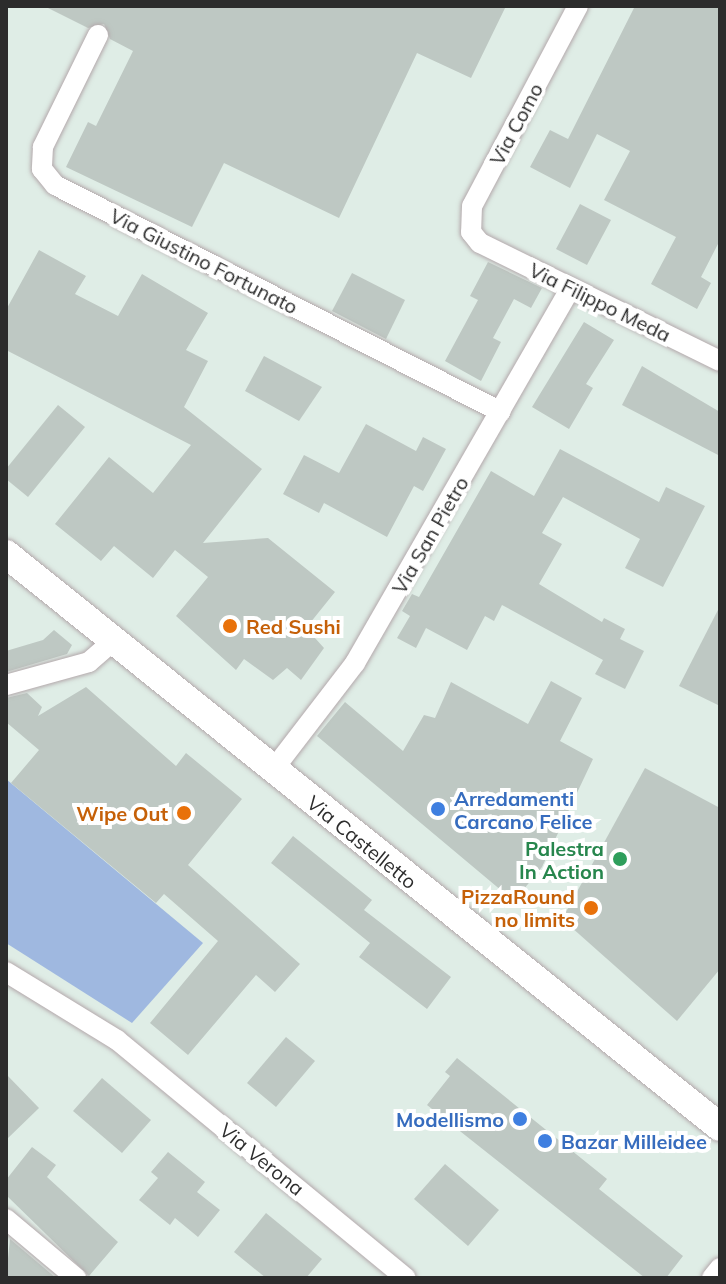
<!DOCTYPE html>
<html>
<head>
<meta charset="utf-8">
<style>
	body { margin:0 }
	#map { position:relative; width:726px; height:1284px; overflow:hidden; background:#dfede6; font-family:Mulish,sans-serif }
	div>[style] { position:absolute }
	.green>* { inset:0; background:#9fb8e0 }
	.building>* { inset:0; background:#bec8c3 }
	.roads { filter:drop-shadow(0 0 2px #b3a8ab) drop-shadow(0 0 2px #b3a8ab) }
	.street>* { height:20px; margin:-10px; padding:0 10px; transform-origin:10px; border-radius:10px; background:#fff }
	.secondary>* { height:28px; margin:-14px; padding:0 14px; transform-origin:14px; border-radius:14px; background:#fff }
	.dots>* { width:22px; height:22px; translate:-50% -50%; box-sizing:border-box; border:4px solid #fff; border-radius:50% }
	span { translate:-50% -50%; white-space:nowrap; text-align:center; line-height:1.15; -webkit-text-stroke:8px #fff; paint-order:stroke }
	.street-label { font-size:20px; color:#2c2c2c }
	.food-label { font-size:20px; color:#c56008; font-weight:700 }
	.left { translate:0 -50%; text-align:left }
	.right { translate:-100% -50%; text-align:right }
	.shop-label { font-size:20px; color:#366cbe; font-weight:700 }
	.leisure-label { font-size:20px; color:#27864d; font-weight:700 }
	.frame { position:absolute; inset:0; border:8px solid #2c2c2c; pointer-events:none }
</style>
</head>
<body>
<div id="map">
	<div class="green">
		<i style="clip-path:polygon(6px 779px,203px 943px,132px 1023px,6px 943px)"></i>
	</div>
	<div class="building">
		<i style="clip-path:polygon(44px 6px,506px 6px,471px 78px,417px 53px,339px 218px,224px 163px,192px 227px,66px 167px,88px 122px,96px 126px,133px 51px,110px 39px,104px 24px,88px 28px)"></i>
		<i style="clip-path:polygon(635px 6px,720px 6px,720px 240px,701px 277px,711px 283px,697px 309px,651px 284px,676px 237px,604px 200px,630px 151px,597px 134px,570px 188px,530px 167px,550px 130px,568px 139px)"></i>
		<i style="clip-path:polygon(580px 204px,611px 220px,587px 265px,556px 249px)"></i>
		<i style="clip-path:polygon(39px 250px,86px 276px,75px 294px,118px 316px,142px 274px,208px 313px,186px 350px,208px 361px,184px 407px,262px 469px,203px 543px,268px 538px,335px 592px,306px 628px,324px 648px,301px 680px,287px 668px,273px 680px,244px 659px,236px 670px,176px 616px,208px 577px,175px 550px,153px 578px,114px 546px,101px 561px,55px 524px,109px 457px,153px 493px,191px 445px,6px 350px,6px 310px)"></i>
		<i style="clip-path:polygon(488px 262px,542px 288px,531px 308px,514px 299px,493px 338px,501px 342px,481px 381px,445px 361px,478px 300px,470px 296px)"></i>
		<i style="clip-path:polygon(352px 273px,405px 300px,386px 339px,332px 311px)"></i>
		<i style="clip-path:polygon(584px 322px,614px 340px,586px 384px,593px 388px,569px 429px,532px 407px)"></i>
		<i style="clip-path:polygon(264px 356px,322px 387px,299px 421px,245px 391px)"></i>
		<i style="clip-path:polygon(642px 366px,720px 412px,720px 456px,622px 405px)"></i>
		<i style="clip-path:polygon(58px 405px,85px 427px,28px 497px,6px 479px,6px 469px)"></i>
		<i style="clip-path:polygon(366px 424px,416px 451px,423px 437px,446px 449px,423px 491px,414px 486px,387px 537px,324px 503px,319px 513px,283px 494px,304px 455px,339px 473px)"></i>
		<i style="clip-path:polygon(560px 449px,659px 502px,666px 487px,705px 506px,663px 587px,625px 568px,640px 539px,563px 497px,542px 533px,562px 544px,539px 584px,602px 622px,604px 618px,625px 629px,620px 639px,644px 651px,625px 689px,595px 674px,603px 660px,502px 605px,494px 621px,485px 616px,467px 650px,426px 628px,416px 648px,397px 638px,410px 616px,402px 611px,412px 594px,419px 597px,491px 471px,534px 496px)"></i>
		<i style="clip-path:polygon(720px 606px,720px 706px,679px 686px)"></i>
		<i style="clip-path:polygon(54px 630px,72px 645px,67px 654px,6px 672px,6px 651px,43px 640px)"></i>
		<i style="clip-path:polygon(551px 681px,582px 698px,560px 741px,593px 759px,542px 867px,514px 901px,317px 736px,345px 702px,403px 751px,424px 715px,435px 718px,451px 682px,528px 724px)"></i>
		<i style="clip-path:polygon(86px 687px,176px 766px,186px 753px,242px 799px,188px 865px,300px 964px,275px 992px,256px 975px,188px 1055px,150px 1023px,218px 941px,164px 894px,156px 903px,11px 783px,39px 750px,6px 722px,6px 698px,27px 693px,42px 707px,38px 716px)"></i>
		<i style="clip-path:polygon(645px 768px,720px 808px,720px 969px,677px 1021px,562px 919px)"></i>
		<i style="clip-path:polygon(293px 836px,372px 900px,364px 910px,451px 977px,427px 1009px,359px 957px,370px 943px,271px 863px)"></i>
		<i style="clip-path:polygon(286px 1037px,315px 1061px,276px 1107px,247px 1083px)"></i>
		<i style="clip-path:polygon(457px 1058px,607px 1179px,599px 1189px,683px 1256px,666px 1278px,645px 1278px,427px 1105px,450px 1076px,445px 1072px)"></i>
		<i style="clip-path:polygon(6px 1074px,39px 1108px,6px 1140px)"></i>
		<i style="clip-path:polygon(102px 1078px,151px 1120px,122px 1153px,73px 1111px)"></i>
		<i style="clip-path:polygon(32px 1147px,56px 1165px,47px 1177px,118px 1242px,89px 1276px,6px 1195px,6px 1180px)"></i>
		<i style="clip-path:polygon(168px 1152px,205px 1182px,197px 1192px,220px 1210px,198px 1237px,175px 1218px,170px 1225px,139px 1200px,158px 1178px,151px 1172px)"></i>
		<i style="clip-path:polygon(445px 1164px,499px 1210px,468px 1246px,414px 1199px)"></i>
		<i style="clip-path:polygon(266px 1213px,322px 1259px,306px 1278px,266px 1278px,234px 1252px)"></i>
		<i style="clip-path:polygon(10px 1239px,56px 1278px,6px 1278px)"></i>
	</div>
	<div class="roads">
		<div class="street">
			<i style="left:578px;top:6px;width:226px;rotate:117.9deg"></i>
			<i style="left:472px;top:206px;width:26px;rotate:92deg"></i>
			<i style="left:471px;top:232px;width:14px;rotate:51deg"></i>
			<i style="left:480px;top:243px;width:267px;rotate:26.2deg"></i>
			<i style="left:98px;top:35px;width:125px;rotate:116.2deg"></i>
			<i style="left:43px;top:147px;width:22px;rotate:93deg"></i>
			<i style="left:42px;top:169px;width:21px;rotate:51deg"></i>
			<i style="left:55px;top:185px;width:500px;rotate:26.97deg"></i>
			<i style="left:6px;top:685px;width:86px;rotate:-15.5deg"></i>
			<i style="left:89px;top:662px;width:32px;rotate:-41deg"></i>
			<i style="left:273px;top:770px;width:135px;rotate:-52.5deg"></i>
			<i style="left:355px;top:663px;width:431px;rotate:-60.1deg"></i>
			<i style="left:6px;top:972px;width:130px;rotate:31.5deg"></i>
			<i style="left:117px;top:1040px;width:374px;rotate:39.5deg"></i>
			<i style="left:6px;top:1219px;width:92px;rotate:40.1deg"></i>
			<i style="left:712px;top:1278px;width:13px;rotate:-51deg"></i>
		</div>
		<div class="secondary">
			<i style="left:6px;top:554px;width:915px;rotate:38.75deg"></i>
		</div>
	</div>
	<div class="dots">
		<i style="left:230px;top:626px;background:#e8710a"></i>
		<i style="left:438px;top:809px;background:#3f7fe0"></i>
		<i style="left:184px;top:813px;background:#e8710a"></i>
		<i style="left:620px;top:859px;background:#2e9e5b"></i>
		<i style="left:591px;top:908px;background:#e8710a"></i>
		<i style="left:520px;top:1119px;background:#3f7fe0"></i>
		<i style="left:545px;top:1141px;background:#3f7fe0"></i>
	</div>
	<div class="street-label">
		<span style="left:516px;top:124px;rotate:-62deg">Via Como</span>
		<span style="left:204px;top:261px;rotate:27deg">Via Giustino Fortunato</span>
		<span style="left:600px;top:302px;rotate:26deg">Via Filippo Meda</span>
		<span style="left:430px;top:535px;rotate:-60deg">Via San Pietro</span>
		<span style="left:362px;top:842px;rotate:39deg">Via Castelletto</span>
		<span style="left:262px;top:1159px;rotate:39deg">Via Verona</span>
	</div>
	<div class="food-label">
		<span class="left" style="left:246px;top:626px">Red Sushi</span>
		<span class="right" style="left:168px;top:813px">Wipe Out</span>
		<span class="right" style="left:575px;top:908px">PizzaRound<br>no limits</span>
	</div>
	<div class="shop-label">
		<span class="left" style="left:454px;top:810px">Arredamenti<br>Carcano Felice</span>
		<span class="right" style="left:504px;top:1119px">Modellismo</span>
		<span class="left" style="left:561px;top:1141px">Bazar Milleidee</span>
	</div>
	<div class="leisure-label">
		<span class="right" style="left:604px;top:860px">Palestra<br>In Action</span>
	</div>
	<div class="frame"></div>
</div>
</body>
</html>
